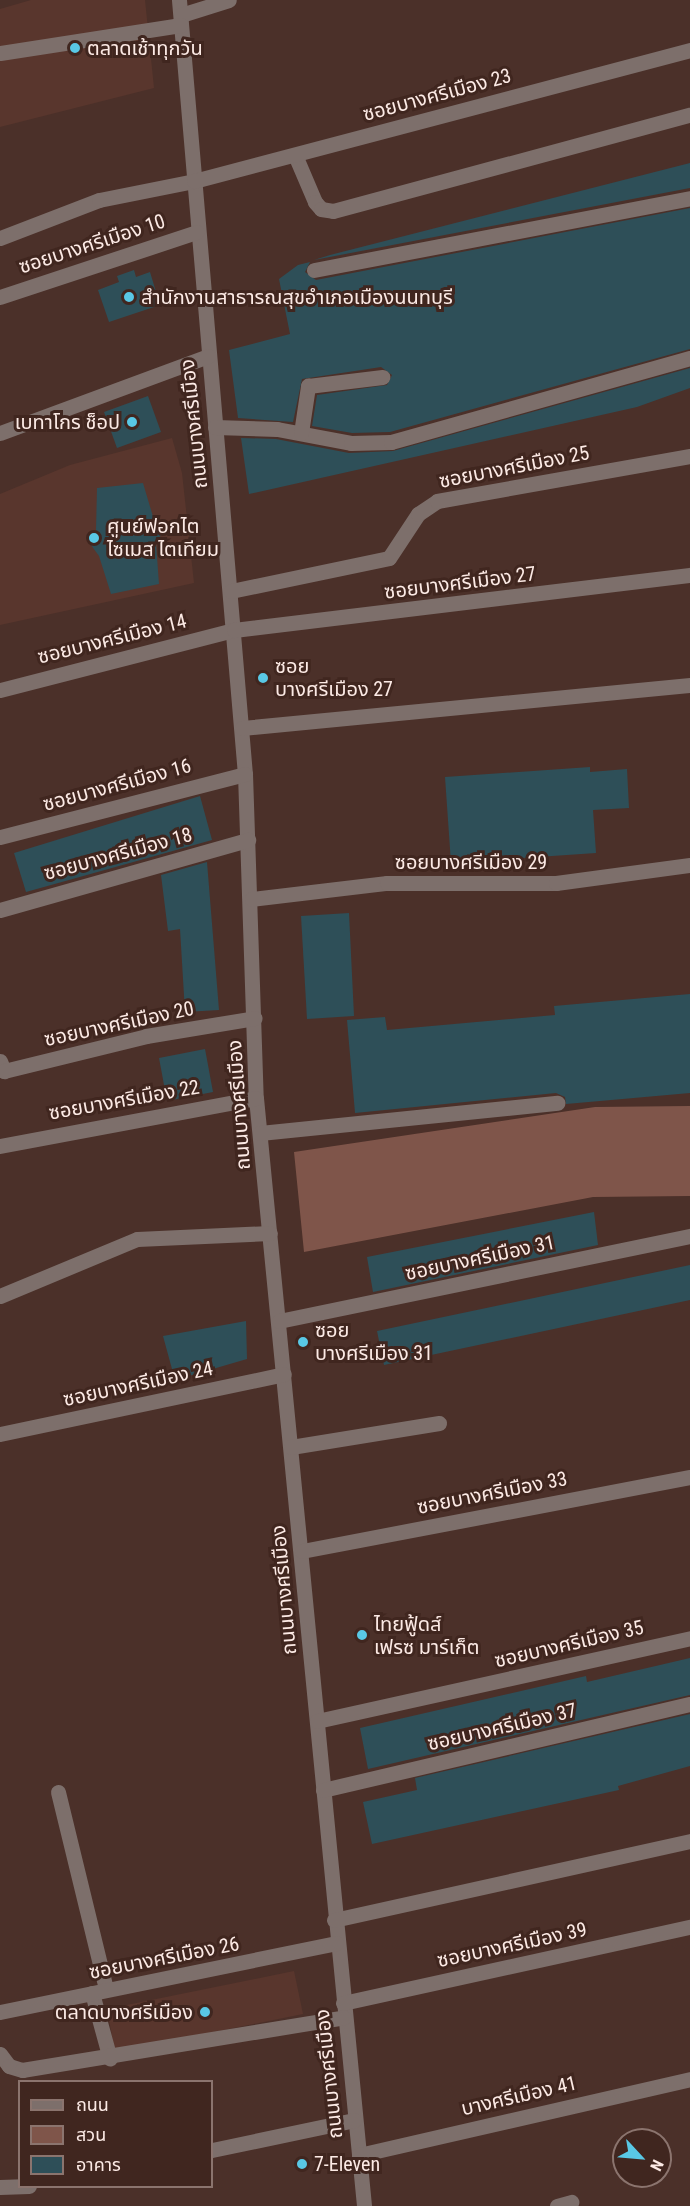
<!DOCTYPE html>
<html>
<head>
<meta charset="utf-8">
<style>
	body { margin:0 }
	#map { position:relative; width:690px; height:2206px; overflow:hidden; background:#4b3029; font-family:"Roboto Condensed","Noto Sans Thai",sans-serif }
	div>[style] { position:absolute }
	.built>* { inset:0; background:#59362d }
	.green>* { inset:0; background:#7f554a }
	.building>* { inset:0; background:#2e4f58 }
	.minor>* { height:15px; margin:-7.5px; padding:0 7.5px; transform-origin:7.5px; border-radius:7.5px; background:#7d6f6b }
	.dots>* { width:16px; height:16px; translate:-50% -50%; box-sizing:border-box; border:3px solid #40261f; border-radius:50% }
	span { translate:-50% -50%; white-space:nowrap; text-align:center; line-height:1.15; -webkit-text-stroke:6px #40261f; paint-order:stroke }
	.poi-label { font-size:20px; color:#fceae5 }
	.left { translate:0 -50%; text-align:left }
	.right { translate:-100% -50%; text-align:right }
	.street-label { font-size:20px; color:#fceae5 }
	.legend { position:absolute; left:18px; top:2080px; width:195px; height:108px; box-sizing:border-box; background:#40261f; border:2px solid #8b746e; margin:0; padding:8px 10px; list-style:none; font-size:18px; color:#fceae5 }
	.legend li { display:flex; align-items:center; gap:12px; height:30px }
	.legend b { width:30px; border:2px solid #8b746e }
	.north { position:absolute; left:612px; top:2128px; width:60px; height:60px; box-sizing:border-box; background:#40261f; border:2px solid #8b746e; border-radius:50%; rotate:116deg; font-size:16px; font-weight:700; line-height:24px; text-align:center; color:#fceae5 }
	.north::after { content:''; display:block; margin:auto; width:21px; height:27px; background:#59c8e5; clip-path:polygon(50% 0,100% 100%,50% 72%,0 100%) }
</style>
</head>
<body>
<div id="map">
	<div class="built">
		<i style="clip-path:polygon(31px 0,145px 0,154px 88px,0 127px,0 9px)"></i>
		<i style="clip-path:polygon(172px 438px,182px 473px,194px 583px,0 625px,0 494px,70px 465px)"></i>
		<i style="clip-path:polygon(294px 1971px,303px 2014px,115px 2052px,107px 2009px)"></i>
	</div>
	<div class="green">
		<i style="clip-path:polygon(690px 1106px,690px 1196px,593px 1197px,304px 1252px,294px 1152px,595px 1107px)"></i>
	</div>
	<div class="building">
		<i style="clip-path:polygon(690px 163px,690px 188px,314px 260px,330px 255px)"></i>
		<i style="clip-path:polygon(690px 208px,690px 349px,390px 432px,352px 433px,312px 426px,317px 395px,387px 385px,392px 375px,381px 367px,302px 379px,293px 422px,238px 418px,229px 350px,290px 334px,279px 279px,298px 265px,310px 262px,305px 272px,316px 280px)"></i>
		<i style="clip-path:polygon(134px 270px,136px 277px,150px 272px,160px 305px,109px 322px,98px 290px,119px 282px,117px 276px)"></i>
		<i style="clip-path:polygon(690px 368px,690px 388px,637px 407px,249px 494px,241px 438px,276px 439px,349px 453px,393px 451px)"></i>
		<i style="clip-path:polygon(148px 396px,161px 432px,117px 448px,104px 412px)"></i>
		<i style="clip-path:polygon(143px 483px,154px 520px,166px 527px,156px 543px,159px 584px,111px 594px,99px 556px,88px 541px,96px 530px,97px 488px)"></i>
		<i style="clip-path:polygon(590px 767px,590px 772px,627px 769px,629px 808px,593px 810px,596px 853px,451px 863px,445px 777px)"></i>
		<i style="clip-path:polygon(200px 796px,212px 840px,26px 892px,14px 853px)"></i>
		<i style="clip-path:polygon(207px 862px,219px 1010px,185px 1012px,180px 929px,168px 931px,161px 875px)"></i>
		<i style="clip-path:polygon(349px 913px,354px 1016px,307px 1019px,301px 916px)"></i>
		<i style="clip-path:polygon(690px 994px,690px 1093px,566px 1104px,565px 1097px,556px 1093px,355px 1113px,347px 1020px,385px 1017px,387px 1030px,555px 1015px,554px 1006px)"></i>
		<i style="clip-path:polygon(205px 1049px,213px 1092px,167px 1101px,159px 1058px)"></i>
		<i style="clip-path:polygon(594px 1212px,598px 1245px,373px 1292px,367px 1257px)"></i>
		<i style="clip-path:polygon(690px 1265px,690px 1300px,384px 1365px,377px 1331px)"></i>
		<i style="clip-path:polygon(246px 1321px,247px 1359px,175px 1380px,163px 1336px)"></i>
		<i style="clip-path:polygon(690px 1658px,690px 1695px,368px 1769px,360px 1728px,586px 1676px,587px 1682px)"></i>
		<i style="clip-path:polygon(690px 1714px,690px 1766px,618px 1786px,619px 1790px,372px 1844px,363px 1802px,417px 1790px,415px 1778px)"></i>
	</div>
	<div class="minor">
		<i style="left:179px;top:0;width:777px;rotate:85.13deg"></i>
		<i style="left:245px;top:774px;width:324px;rotate:88.1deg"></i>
		<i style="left:256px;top:1098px;width:1113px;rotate:84.43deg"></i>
		<i style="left:181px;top:15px;width:50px;rotate:-17.4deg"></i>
		<i style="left:0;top:53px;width:183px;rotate:-8.8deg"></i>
		<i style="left:295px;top:155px;width:51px;rotate:66.9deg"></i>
		<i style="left:315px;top:202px;width:9px;rotate:49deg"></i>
		<i style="left:321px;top:209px;width:12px;rotate:9deg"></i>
		<i style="left:333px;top:211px;width:370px;rotate:-15.1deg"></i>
		<i style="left:0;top:238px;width:106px;rotate:-21deg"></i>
		<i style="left:99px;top:200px;width:97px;rotate:-11.3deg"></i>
		<i style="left:194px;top:181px;width:513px;rotate:-14.79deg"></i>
		<i style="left:314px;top:270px;width:383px;rotate:-10.8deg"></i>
		<i style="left:0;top:297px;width:207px;rotate:-18.3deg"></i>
		<i style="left:215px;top:427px;width:62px;rotate:1.8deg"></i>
		<i style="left:277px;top:429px;width:75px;rotate:10.7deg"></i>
		<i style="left:351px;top:443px;width:40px;rotate:-1.4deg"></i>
		<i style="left:391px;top:442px;width:311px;rotate:-15.7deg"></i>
		<i style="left:0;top:433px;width:222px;rotate:-20.3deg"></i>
		<i style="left:301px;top:433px;width:48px;rotate:-81.5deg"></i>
		<i style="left:308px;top:386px;width:75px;rotate:-6.9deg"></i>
		<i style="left:231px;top:591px;width:161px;rotate:-11.8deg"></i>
		<i style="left:389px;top:558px;width:53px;rotate:-56.6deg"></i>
		<i style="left:418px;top:514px;width:23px;rotate:-34deg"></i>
		<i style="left:437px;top:501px;width:257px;rotate:-10.1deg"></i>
		<i style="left:0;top:690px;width:242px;rotate:-14.4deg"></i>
		<i style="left:234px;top:630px;width:459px;rotate:-6.9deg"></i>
		<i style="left:242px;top:728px;width:450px;rotate:-5.5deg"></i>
		<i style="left:0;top:837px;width:253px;rotate:-14.4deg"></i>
		<i style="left:252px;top:899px;width:136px;rotate:-6.8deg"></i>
		<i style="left:387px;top:883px;width:169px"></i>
		<i style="left:556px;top:883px;width:135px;rotate:-7.7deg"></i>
		<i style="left:0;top:910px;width:258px;rotate:-15.8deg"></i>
		<i style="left:0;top:1061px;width:11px;rotate:68deg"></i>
		<i style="left:4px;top:1071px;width:146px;rotate:-13.8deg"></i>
		<i style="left:146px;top:1036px;width:110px;rotate:-9.4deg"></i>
		<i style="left:260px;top:1133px;width:299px;rotate:-5.8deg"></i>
		<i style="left:0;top:1146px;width:260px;rotate:-10.6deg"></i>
		<i style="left:0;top:1296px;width:148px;rotate:-22.6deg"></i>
		<i style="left:137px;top:1239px;width:133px;rotate:-2.6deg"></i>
		<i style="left:279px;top:1321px;width:420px;rotate:-11.7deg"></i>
		<i style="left:0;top:1434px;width:290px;rotate:-11.9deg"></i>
		<i style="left:291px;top:1447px;width:150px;rotate:-9.2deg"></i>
		<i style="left:302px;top:1551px;width:395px;rotate:-10.8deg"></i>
		<i style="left:317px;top:1721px;width:382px;rotate:-12.5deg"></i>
		<i style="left:323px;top:1790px;width:377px;rotate:-13.2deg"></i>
		<i style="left:58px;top:1792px;width:203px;rotate:76.3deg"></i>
		<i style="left:334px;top:1920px;width:365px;rotate:-12.5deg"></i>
		<i style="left:92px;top:1993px;width:68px;rotate:74.7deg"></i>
		<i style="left:343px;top:2003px;width:355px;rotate:-12.4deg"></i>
		<i style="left:0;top:2012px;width:343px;rotate:-11.6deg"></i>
		<i style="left:0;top:2054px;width:15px;rotate:53deg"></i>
		<i style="left:9px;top:2066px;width:14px;rotate:17deg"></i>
		<i style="left:22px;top:2070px;width:326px;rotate:-9.3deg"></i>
		<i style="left:212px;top:2150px;width:145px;rotate:-11.9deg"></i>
		<i style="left:359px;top:2155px;width:340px;rotate:-12.9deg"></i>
		<i style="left:0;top:2187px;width:29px;rotate:-2deg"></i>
		<i style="left:557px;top:2206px;width:15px;rotate:-16deg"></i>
	</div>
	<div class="dots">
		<i style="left:75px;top:48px;background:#59c8e5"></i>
		<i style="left:129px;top:297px;background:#59c8e5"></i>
		<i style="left:132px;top:422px;background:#59c8e5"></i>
		<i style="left:94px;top:538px;background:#59c8e5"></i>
		<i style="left:263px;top:678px;background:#59c8e5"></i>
		<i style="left:303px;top:1342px;background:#59c8e5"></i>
		<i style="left:362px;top:1635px;background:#59c8e5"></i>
		<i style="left:205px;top:2012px;background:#59c8e5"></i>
		<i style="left:302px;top:2164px;background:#59c8e5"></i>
	</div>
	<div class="poi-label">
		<span class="left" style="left:87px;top:48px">ตลาดเช้าทุกวัน</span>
		<span class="left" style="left:141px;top:297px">สำนักงานสาธารณสุขอำเภอเมืองนนทบุรี</span>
		<span class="right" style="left:120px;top:422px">เบทาโกร ช็อป</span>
		<span class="left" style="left:107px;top:538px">ศูนย์ฟอกไต<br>ไซเมส ไตเทียม</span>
		<span class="left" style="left:275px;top:678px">ซอย<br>บางศรีเมือง 27</span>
		<span class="left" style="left:315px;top:1342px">ซอย<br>บางศรีเมือง 31</span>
		<span class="left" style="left:374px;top:1636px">ไทยฟู้ดส์<br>เฟรซ มาร์เก็ต</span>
		<span class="right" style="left:193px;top:2012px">ตลาดบางศรีเมือง</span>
		<span class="left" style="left:314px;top:2164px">7-Eleven</span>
	</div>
	<div class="street-label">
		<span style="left:437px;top:95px;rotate:-15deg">ซอยบางศรีเมือง 23</span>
		<span style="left:92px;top:244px;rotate:-18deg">ซอยบางศรีเมือง 10</span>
		<span style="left:194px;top:424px;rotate:-96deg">ถนนบางศรีเมือง</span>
		<span style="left:514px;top:467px;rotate:-11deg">ซอยบางศรีเมือง 25</span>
		<span style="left:460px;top:583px;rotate:-7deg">ซอยบางศรีเมือง 27</span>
		<span style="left:112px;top:639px;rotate:-14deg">ซอยบางศรีเมือง 14</span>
		<span style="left:117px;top:785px;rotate:-15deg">ซอยบางศรีเมือง 16</span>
		<span style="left:118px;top:854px;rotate:-15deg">ซอยบางศรีเมือง 18</span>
		<span style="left:471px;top:862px">ซอยบางศรีเมือง 29</span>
		<span style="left:119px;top:1024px;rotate:-12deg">ซอยบางศรีเมือง 20</span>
		<span style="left:124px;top:1100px;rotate:-10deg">ซอยบางศรีเมือง 22</span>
		<span style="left:239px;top:1105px;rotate:-94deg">ถนนบางศรีเมือง</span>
		<span style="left:480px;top:1258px;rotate:-12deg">ซอยบางศรีเมือง 31</span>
		<span style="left:138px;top:1384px;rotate:-12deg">ซอยบางศรีเมือง 24</span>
		<span style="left:492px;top:1493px;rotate:-11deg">ซอยบางศรีเมือง 33</span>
		<span style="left:284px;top:1590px;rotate:-95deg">ถนนบางศรีเมือง</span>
		<span style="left:569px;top:1644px;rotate:-13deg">ซอยบางศรีเมือง 35</span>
		<span style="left:502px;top:1727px;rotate:-13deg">ซอยบางศรีเมือง 37</span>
		<span style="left:512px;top:1945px;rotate:-12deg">ซอยบางศรีเมือง 39</span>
		<span style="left:164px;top:1958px;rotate:-11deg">ซอยบางศรีเมือง 26</span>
		<span style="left:329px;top:2074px;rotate:-96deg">ถนนบางศรีเมือง</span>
		<span style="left:519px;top:2096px;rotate:-13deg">บางศรีเมือง 41</span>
	</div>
	<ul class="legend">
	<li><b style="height:8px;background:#7d6f6b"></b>ถนน</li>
	<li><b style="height:16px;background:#7f554a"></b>สวน</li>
	<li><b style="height:16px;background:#2e4f58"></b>อาคาร</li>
	</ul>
	<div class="north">N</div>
</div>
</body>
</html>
